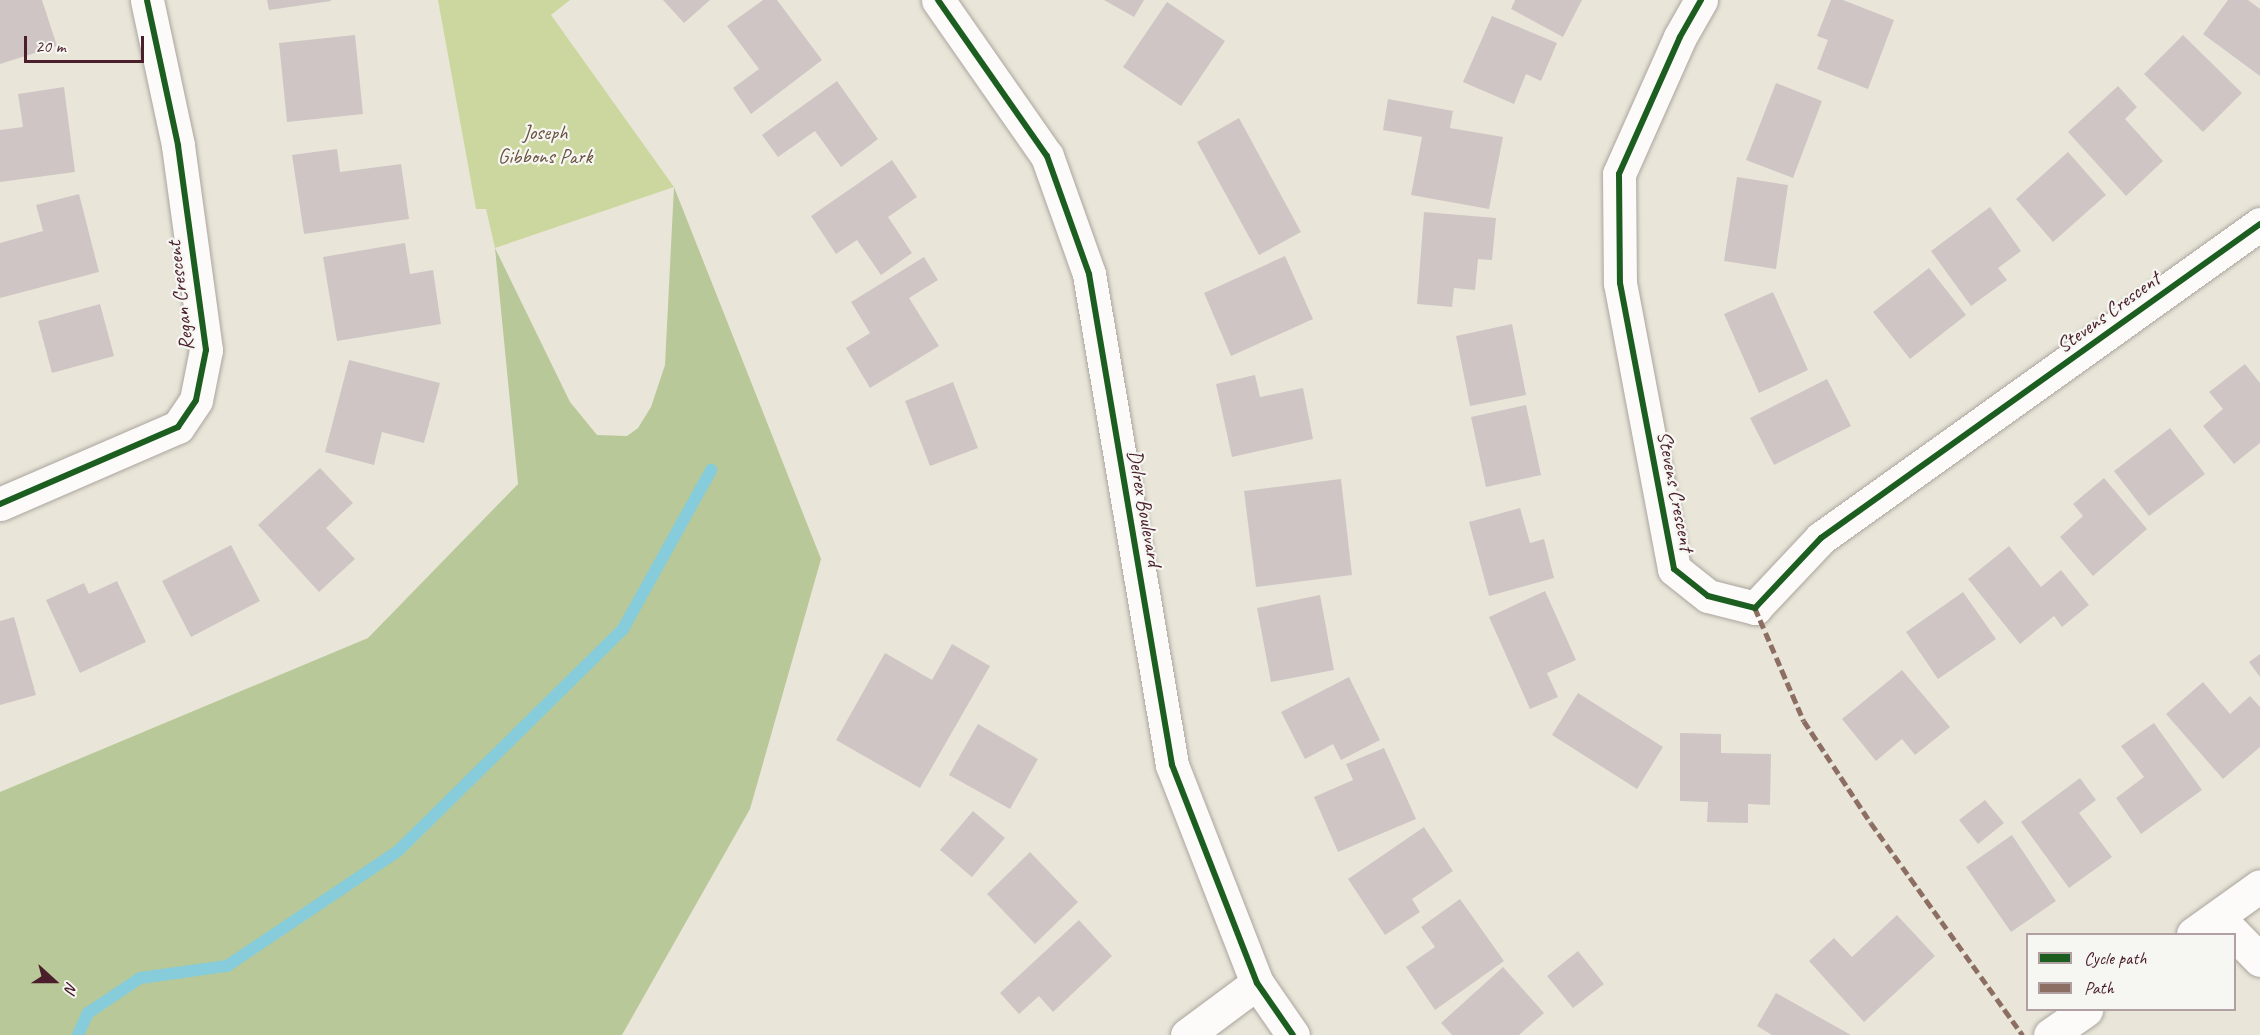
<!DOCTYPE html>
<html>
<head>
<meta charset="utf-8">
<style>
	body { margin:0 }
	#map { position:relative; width:2260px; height:1035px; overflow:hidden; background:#e9e6d9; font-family:Caveat,sans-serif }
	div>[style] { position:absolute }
	.green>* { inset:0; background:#ccd79f }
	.forest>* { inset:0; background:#b8c898 }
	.stream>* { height:12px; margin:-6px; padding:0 6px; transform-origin:6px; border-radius:6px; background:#87ccda }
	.building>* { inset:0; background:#cfc5c5 }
	.roads { filter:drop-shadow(0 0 2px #aca59f) drop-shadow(0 0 2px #aca59f) }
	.minor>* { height:33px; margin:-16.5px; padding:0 16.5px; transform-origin:16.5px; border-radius:16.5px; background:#fcfbf9 }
	.quiet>* { height:4.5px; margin-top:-2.25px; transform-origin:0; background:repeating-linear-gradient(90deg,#8d6e63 0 9px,transparent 0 13.5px) }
	.cycleway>* { height:6px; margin:-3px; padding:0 3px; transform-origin:3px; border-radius:3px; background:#1b5e20 }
	span { translate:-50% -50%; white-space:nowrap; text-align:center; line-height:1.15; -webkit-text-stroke:4.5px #f6f6f2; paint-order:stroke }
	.park-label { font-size:21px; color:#6a533f }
	.street-label { font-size:21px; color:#4a1f2b }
	.legend { position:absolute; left:2026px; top:933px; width:210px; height:78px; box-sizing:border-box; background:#f6f6f2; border:2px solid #b1a0a2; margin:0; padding:8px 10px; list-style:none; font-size:18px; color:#4a1f2b }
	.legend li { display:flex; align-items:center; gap:12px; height:30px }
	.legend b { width:30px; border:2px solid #b1a0a2 }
	.north { position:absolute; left:24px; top:951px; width:60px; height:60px; -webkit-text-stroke:4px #f6f6f2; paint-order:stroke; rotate:111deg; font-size:16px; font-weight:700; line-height:24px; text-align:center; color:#4a1f2b }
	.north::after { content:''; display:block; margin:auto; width:21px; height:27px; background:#4a1f2b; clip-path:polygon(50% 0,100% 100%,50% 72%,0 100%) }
	.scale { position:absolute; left:24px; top:36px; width:120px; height:27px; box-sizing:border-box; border:3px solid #4a1f2b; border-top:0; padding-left:8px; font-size:18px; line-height:21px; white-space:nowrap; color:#4a1f2b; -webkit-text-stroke:4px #f6f6f2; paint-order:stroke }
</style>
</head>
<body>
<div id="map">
	<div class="green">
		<i style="clip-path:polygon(438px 0,570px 0,551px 15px,674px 187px,495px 248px,486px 209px,476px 209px)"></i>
	</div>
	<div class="forest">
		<i style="clip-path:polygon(674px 187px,821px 559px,750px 809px,622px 1035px,0 1035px,0 792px,368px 638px,518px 484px,495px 248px,570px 402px,597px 435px,627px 436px,638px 428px,651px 407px,665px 365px)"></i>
	</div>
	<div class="stream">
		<i style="left:78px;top:1035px;width:24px;rotate:-66deg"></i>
		<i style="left:88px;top:1013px;width:63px;rotate:-33.9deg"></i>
		<i style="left:140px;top:978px;width:88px;rotate:-7.9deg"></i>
		<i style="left:227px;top:966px;width:206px;rotate:-33.9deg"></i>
		<i style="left:398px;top:851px;width:316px;rotate:-44.6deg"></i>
		<i style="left:623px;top:629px;width:182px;rotate:-61deg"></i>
	</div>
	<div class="building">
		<i style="clip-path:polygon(0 0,42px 0,57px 46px,0 64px)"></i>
		<i style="clip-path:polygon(267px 0,331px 0,331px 1px,269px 10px)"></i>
		<i style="clip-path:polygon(663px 0,710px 0,684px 23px)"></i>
		<i style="clip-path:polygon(763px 0,777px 0,822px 60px,751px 114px,733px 88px,759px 69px,727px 26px)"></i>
		<i style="clip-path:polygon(1104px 0,1144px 0,1134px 17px)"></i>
		<i style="clip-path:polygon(1515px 0,1582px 0,1563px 37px,1511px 9px)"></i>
		<i style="clip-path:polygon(1831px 0,1843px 0,1894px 20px,1868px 89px,1817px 69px,1828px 40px,1817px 36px)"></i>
		<i style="clip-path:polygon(2228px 0,2248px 0,2260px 9px,2260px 76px,2203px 34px)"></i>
		<i style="clip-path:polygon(1167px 2px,1225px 41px,1181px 106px,1123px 67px)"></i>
		<i style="clip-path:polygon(1492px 16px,1557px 43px,1541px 81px,1526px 74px,1514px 104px,1463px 82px)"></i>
		<i style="clip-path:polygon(355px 35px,363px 114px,287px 122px,279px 43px)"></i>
		<i style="clip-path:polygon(2183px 35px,2242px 93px,2203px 132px,2144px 74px)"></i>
		<i style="clip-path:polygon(837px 81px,878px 139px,841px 167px,815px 131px,778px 157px,762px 135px)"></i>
		<i style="clip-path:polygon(1776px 83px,1822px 101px,1793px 178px,1746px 160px)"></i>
		<i style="clip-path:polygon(2118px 86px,2137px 107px,2125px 119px,2163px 161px,2126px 196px,2068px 132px)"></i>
		<i style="clip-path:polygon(64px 87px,75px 172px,0 182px,0 130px,23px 127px,18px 94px)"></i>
		<i style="clip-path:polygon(1388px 99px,1453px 111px,1450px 128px,1503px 137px,1489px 209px,1411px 195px,1422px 137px,1383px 130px)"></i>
		<i style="clip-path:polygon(1239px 118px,1301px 232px,1259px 255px,1197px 142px)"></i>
		<i style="clip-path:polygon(337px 149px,340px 172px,401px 164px,409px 219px,304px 234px,292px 155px)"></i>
		<i style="clip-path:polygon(2068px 152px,2106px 195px,2053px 242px,2016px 199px)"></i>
		<i style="clip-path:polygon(892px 160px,917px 197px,888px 217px,912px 253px,881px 275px,857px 240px,836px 254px,811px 216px)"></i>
		<i style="clip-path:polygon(1737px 177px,1788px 185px,1776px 269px,1724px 261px)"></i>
		<i style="clip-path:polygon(79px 194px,99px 272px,0 298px,0 243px,43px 231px,36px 205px)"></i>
		<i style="clip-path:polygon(1990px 207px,2021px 251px,1998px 268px,2007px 280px,1971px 306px,1931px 251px)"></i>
		<i style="clip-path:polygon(1424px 212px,1496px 218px,1492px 260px,1478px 259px,1475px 290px,1454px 288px,1452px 307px,1417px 304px)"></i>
		<i style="clip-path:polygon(405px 243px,410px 274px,433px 270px,441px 324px,337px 341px,323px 257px)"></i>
		<i style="clip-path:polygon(1285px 256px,1313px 319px,1231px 356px,1204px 293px)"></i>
		<i style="clip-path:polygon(924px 257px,938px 280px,909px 298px,939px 346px,870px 388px,846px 348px,870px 333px,851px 302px)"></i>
		<i style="clip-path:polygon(1929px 268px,1966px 315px,1910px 359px,1873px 312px)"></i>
		<i style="clip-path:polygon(1773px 292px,1808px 370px,1759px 393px,1724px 314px)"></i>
		<i style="clip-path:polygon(100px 304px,114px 356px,52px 373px,38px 321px)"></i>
		<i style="clip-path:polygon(1512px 324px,1526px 395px,1470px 406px,1456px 336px)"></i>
		<i style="clip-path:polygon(349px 360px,440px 383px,424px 443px,382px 432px,374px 465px,325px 452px)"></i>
		<i style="clip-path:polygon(2245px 364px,2260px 383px,2260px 443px,2234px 464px,2203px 426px,2223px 409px,2209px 392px)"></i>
		<i style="clip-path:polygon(1255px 375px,1260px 397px,1303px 388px,1313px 439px,1232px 457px,1216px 384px)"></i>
		<i style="clip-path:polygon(1827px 379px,1851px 426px,1774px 465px,1750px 418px)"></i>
		<i style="clip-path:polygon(953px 382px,978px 448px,930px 466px,905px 401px)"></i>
		<i style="clip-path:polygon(1526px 405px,1541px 475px,1486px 487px,1471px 417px)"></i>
		<i style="clip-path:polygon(2170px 428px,2205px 474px,2149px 516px,2114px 471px)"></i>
		<i style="clip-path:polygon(320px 468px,353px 503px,326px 528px,355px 559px,319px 592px,258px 525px)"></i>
		<i style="clip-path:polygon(2104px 478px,2147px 529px,2093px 576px,2060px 537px,2083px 516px,2073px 504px)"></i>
		<i style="clip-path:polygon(1341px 479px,1352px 575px,1256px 587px,1244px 491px)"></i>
		<i style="clip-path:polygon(1520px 508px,1530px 543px,1544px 539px,1554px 578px,1489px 596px,1469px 522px)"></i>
		<i style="clip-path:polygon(231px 545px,260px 601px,191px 637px,162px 581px)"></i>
		<i style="clip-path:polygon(2009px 546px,2041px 587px,2061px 570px,2089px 605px,2062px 627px,2054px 616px,2020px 644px,1968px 579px)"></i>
		<i style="clip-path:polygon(117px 581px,146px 642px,80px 673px,46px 600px,84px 583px,89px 594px)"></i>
		<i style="clip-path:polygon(1545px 591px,1576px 660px,1547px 673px,1558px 697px,1530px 709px,1489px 617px)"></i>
		<i style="clip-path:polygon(1963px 592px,1996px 639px,1938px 679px,1906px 632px)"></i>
		<i style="clip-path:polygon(1320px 595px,1334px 670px,1271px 682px,1257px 608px)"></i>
		<i style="clip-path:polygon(14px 617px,36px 695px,0 705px,0 621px)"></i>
		<i style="clip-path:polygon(952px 644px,990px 666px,920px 788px,836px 740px,885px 653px,932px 680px)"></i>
		<i style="clip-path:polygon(2260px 654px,2260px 677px,2249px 662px)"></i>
		<i style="clip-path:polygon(1902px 670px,1950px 727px,1915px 755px,1902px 739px,1876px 761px,1842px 719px)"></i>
		<i style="clip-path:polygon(1349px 677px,1380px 740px,1341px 760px,1333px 744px,1305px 759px,1281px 712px)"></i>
		<i style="clip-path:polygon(2203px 682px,2230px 714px,2250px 696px,2260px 707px,2260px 747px,2223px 779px,2166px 714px)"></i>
		<i style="clip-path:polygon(1578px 693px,1663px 747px,1637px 789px,1552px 735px)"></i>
		<i style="clip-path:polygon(2154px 723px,2202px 790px,2141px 834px,2116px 798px,2144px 777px,2121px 746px)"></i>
		<i style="clip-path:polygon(978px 724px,1038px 759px,1010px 809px,949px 775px)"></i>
		<i style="clip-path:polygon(1680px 733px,1721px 734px,1721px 753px,1771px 754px,1770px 805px,1748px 804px,1748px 823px,1707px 822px,1708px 802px,1680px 801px)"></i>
		<i style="clip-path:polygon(1384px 748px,1416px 819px,1338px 852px,1314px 797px,1353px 780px,1346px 764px)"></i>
		<i style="clip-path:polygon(2080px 778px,2096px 800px,2079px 813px,2112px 857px,2069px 888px,2021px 822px)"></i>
		<i style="clip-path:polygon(1985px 800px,2004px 823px,1978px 844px,1959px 820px)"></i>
		<i style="clip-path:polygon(973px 811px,1005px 838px,972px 877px,940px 850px)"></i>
		<i style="clip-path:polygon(1424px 827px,1453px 871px,1412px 899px,1420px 912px,1385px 935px,1348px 879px)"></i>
		<i style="clip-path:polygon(2012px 835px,2056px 901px,2011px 932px,1966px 867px)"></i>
		<i style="clip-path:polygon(1030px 852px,1078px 902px,1035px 944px,987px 894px)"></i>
		<i style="clip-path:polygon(1460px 899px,1504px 961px,1435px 1010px,1406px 967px,1435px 947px,1421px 927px)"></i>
		<i style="clip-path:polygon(1897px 915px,1935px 956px,1864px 1022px,1809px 961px,1834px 938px,1852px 957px)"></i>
		<i style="clip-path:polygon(1079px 920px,1112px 956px,1053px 1012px,1039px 996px,1019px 1014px,1000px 993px)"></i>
		<i style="clip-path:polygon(1578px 951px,1604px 984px,1573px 1008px,1547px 976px)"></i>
		<i style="clip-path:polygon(1503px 967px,1544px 1013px,1519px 1035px,1452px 1035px,1441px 1023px)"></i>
		<i style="clip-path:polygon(1776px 993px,1851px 1035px,1772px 1035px,1757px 1026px)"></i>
	</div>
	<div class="roads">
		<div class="minor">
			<i style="left:938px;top:0;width:190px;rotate:55.1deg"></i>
			<i style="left:1047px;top:156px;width:125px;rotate:70.4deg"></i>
			<i style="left:1089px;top:274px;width:498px;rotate:80.4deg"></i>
			<i style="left:1172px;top:765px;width:234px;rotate:68.7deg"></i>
			<i style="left:1257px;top:983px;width:63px;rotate:55.3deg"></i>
			<i style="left:1701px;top:0;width:43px;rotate:119.6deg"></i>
			<i style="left:1680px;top:37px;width:150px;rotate:114deg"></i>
			<i style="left:1619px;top:174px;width:109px;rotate:89.5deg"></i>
			<i style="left:1620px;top:283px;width:291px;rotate:79.3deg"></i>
			<i style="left:1674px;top:569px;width:43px;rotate:38.5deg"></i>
			<i style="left:1708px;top:596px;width:49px;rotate:14.3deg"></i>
			<i style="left:1755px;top:608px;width:96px;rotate:-46.7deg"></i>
			<i style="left:1821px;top:538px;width:540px;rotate:-35.57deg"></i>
			<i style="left:0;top:504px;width:194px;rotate:-23.4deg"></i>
			<i style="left:178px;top:427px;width:32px;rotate:-56deg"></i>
			<i style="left:196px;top:400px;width:51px;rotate:-78.7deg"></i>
			<i style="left:206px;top:350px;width:207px;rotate:-97.8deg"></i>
			<i style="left:178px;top:145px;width:148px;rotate:-102.1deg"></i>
			<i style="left:2218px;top:917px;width:60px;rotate:45.7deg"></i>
			<i style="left:2193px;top:934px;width:82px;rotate:-35.6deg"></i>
			<i style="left:1187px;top:1035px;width:87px;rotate:-36.6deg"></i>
			<i style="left:2050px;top:1035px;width:44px;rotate:-34.8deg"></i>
		</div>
	</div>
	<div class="quiet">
		<i style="left:1755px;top:608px;width:123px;rotate:66.6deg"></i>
		<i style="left:1804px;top:721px;width:122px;rotate:56.7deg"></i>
		<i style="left:1871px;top:823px;width:261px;rotate:54.4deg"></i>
	</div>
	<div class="cycleway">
		<i style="left:938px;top:0;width:190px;rotate:55.1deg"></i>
		<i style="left:1047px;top:156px;width:125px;rotate:70.4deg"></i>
		<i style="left:1089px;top:274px;width:498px;rotate:80.4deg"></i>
		<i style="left:1172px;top:765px;width:234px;rotate:68.7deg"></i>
		<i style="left:1257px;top:983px;width:63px;rotate:55.3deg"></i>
		<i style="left:1701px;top:0;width:43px;rotate:119.6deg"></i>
		<i style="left:1680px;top:37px;width:150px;rotate:114deg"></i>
		<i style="left:1619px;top:174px;width:109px;rotate:89.5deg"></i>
		<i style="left:1620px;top:283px;width:291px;rotate:79.3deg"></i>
		<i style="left:1674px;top:569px;width:43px;rotate:38.5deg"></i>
		<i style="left:1708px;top:596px;width:49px;rotate:14.3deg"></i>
		<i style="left:1755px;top:608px;width:96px;rotate:-46.7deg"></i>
		<i style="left:1821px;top:538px;width:540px;rotate:-35.57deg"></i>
		<i style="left:0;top:504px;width:194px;rotate:-23.4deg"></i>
		<i style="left:178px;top:427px;width:32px;rotate:-56deg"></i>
		<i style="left:196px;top:400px;width:51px;rotate:-78.7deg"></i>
		<i style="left:206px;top:350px;width:207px;rotate:-97.8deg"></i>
		<i style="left:178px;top:145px;width:148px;rotate:-102.1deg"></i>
	</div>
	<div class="park-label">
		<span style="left:545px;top:144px">Joseph<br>Gibbons Park</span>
	</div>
	<div class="street-label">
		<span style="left:180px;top:296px;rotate:-97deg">Regan Crescent</span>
		<span style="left:2108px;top:312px;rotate:-36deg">Stevens Crescent</span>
		<span style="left:1676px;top:491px;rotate:79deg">Stevens Crescent</span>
		<span style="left:1145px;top:508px;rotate:80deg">Delrex Boulevard</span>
	</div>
	<ul class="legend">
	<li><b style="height:8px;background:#1b5e20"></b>Cycle path</li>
	<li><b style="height:8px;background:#8d6e63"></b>Path</li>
	</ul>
	<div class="north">N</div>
	<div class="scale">20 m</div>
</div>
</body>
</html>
